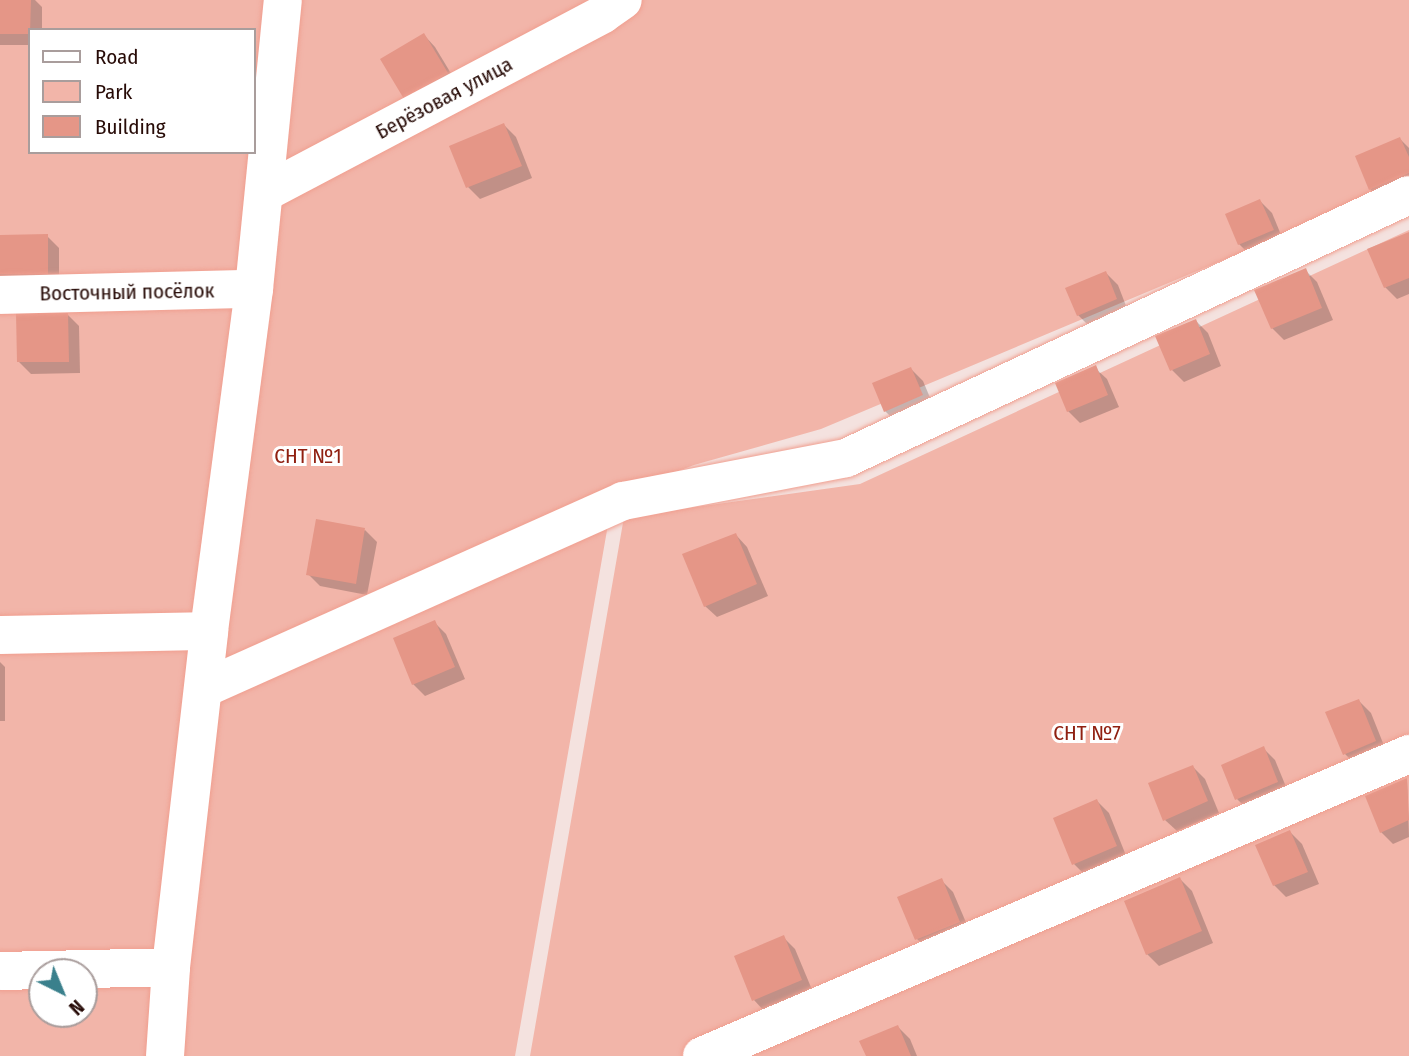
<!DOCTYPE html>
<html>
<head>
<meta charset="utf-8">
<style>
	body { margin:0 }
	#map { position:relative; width:1409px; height:1056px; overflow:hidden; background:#f4e2df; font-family:"Fira Sans Condensed",sans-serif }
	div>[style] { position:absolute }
	.green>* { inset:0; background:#f2b5a9 }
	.shadow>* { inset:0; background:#0003 }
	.building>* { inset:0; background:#e59687 }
	.roads { filter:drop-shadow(0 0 2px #f09f90) drop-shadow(0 0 2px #f09f90) }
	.street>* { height:38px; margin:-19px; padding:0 19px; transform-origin:19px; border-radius:19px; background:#fff }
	span { translate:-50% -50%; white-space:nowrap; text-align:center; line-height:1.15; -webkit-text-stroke:6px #fff; paint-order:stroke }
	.street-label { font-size:21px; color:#270b07 }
	.park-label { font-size:21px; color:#902011 }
	.legend { position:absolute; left:28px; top:28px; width:228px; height:126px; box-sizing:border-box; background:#fff; border:2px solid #a99d9c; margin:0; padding:9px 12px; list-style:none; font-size:21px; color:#270b07 }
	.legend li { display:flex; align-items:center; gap:14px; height:35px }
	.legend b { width:35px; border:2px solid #a99d9c }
	.north { position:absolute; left:28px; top:958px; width:70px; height:70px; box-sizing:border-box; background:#fff; border:2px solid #a99d9c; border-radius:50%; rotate:137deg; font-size:19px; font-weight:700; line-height:28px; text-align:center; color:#270b07 }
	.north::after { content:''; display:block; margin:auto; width:24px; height:32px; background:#3a808c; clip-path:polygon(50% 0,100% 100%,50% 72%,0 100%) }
</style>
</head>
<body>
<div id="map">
	<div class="green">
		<i style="clip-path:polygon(evenodd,0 0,1409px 0,1409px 182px,821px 429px,694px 465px,613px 496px,515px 1056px,0 1056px,0 0,30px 30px,254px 30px,254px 152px,30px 152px,30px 30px,0 0,42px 972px,84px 972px,84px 1014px,42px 1014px,42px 972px)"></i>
		<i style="clip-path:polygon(1409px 230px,1409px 1056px,530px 1056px,624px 517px,860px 484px)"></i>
	</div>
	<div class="shadow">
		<i style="clip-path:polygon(0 0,35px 0,42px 7px,42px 30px,30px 30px,30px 45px,0 45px)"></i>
		<i style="clip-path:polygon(424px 35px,435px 47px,458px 85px,417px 109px)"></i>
		<i style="clip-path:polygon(504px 125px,516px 137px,532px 178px,480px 199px,468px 187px)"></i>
		<i style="clip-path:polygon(1400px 139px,1409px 148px,1409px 190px,1382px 201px,1370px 189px)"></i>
		<i style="clip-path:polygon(1260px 201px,1272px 213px,1284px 242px,1251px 256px,1239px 244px)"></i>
		<i style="clip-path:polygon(1409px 234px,1409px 294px,1397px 299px,1385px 287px)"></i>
		<i style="clip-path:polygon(47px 236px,59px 248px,59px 285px,0 276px,0 237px)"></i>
		<i style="clip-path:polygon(1305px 270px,1317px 282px,1333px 320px,1284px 340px,1272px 328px)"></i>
		<i style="clip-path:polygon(1106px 273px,1118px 285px,1128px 311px,1090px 327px,1078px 315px)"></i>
		<i style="clip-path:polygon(67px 314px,79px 326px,80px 373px,31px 374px,19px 362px)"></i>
		<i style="clip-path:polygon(1196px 321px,1208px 333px,1221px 366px,1184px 382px,1172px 370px)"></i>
		<i style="clip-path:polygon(1095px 368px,1107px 379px,1119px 407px,1080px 423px,1068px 411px)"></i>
		<i style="clip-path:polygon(911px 369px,923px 381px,934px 407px,897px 423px,885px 411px)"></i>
		<i style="clip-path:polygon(365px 530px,377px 542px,367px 595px,320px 586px,308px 574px)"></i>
		<i style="clip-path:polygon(736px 535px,747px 547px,768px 596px,717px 617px,705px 606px)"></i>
		<i style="clip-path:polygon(434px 622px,446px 634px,465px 679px,425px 696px,413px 684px)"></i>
		<i style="clip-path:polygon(0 662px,5px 667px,5px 721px,0 721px)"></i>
		<i style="clip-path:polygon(1359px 701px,1371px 713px,1387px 753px,1357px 766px,1345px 754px)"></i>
		<i style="clip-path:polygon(1263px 748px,1275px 760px,1289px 794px,1249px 811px,1237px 799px)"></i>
		<i style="clip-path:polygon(1193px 767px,1205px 779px,1219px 813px,1177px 831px,1165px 820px)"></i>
		<i style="clip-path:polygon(1407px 780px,1409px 837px,1393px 844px,1381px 832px)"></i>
		<i style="clip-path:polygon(1097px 801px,1109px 813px,1127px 858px,1086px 876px,1074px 864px)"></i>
		<i style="clip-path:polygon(1290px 832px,1302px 844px,1319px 884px,1286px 897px,1274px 885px)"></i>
		<i style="clip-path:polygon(1180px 879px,1192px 891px,1213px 943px,1159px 966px,1147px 954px)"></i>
		<i style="clip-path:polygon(941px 880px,953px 892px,971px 934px,929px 951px,917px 939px)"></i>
		<i style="clip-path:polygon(783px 937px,795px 949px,813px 992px,765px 1012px,754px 1000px)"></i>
		<i style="clip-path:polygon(898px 1027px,910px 1039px,917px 1056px,868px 1056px)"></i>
	</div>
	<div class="building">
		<i style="clip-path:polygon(0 0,31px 0,30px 34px,0 34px)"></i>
		<i style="clip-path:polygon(424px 33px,448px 73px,404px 99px,380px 59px)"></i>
		<i style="clip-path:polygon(504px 123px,522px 166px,466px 188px,449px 146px)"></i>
		<i style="clip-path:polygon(1400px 137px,1409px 157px,1409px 173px,1369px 190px,1355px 156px)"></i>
		<i style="clip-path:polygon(1260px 199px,1274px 230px,1238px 245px,1225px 214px)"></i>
		<i style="clip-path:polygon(1409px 232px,1409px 278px,1384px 288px,1367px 249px)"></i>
		<i style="clip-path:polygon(48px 234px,48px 274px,0 274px,0 235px)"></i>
		<i style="clip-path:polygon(1306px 268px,1322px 308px,1271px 329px,1254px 290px)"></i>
		<i style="clip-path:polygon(1106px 271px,1117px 299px,1077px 316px,1065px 288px)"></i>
		<i style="clip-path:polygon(16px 313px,68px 313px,69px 362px,17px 362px)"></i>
		<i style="clip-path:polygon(1196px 319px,1210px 354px,1170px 371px,1155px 336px)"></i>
		<i style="clip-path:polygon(1096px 365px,1108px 395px,1067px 412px,1055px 383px)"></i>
		<i style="clip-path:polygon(911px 367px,923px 395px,884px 412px,872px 383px)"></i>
		<i style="clip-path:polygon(316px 519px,365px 528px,356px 584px,306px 575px)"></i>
		<i style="clip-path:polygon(736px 533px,757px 584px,704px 607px,682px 554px)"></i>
		<i style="clip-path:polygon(435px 620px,455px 667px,412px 685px,393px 638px)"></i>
		<i style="clip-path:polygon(1359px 699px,1376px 741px,1343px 755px,1325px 712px)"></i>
		<i style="clip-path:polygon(1264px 746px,1278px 782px,1235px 800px,1221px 765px)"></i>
		<i style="clip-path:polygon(1193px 765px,1208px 801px,1163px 821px,1148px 783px)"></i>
		<i style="clip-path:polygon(1407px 778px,1409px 820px,1380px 833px,1365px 796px)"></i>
		<i style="clip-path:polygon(1097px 799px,1117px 846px,1072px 865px,1053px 818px)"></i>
		<i style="clip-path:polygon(1290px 830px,1308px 872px,1273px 886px,1255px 845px)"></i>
		<i style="clip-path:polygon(1180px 877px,1202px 931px,1146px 955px,1124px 901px)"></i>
		<i style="clip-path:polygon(942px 878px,960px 922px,915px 940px,897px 897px)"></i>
		<i style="clip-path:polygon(784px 935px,802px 980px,752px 1001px,734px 956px)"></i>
		<i style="clip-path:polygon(898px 1025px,911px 1056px,866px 1056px,859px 1041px)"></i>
	</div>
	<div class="roads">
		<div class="street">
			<i style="left:264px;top:193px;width:383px;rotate:-27.8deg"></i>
			<i style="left:603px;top:14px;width:24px;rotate:-35deg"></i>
			<i style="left:0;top:295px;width:254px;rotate:-1.4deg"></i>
			<i style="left:0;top:635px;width:209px;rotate:-1.1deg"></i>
			<i style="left:205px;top:688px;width:458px;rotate:-24.1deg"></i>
			<i style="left:623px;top:501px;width:227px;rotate:-10.9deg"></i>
			<i style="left:846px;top:458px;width:621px;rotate:-25.04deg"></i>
			<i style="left:0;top:971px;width:171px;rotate:-1.3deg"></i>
			<i style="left:165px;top:1056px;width:89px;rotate:-86.1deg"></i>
			<i style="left:171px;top:967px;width:338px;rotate:-83.5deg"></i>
			<i style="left:209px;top:631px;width:345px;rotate:-82.5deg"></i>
			<i style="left:254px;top:289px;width:290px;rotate:-84.3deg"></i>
			<i style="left:702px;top:1056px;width:769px;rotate:-23.13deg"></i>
		</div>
	</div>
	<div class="street-label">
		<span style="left:444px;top:98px;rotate:-28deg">Берёзовая улица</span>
		<span style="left:127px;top:292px;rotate:-1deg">Восточный посёлок</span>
	</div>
	<div class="park-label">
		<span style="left:308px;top:456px">СНТ №1</span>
		<span style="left:1087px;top:733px">СНТ №7</span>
	</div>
	<ul class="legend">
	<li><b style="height:9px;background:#fff"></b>Road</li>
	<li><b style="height:19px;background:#f2b5a9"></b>Park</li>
	<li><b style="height:19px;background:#e59687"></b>Building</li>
	</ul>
	<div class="north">N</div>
</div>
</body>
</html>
